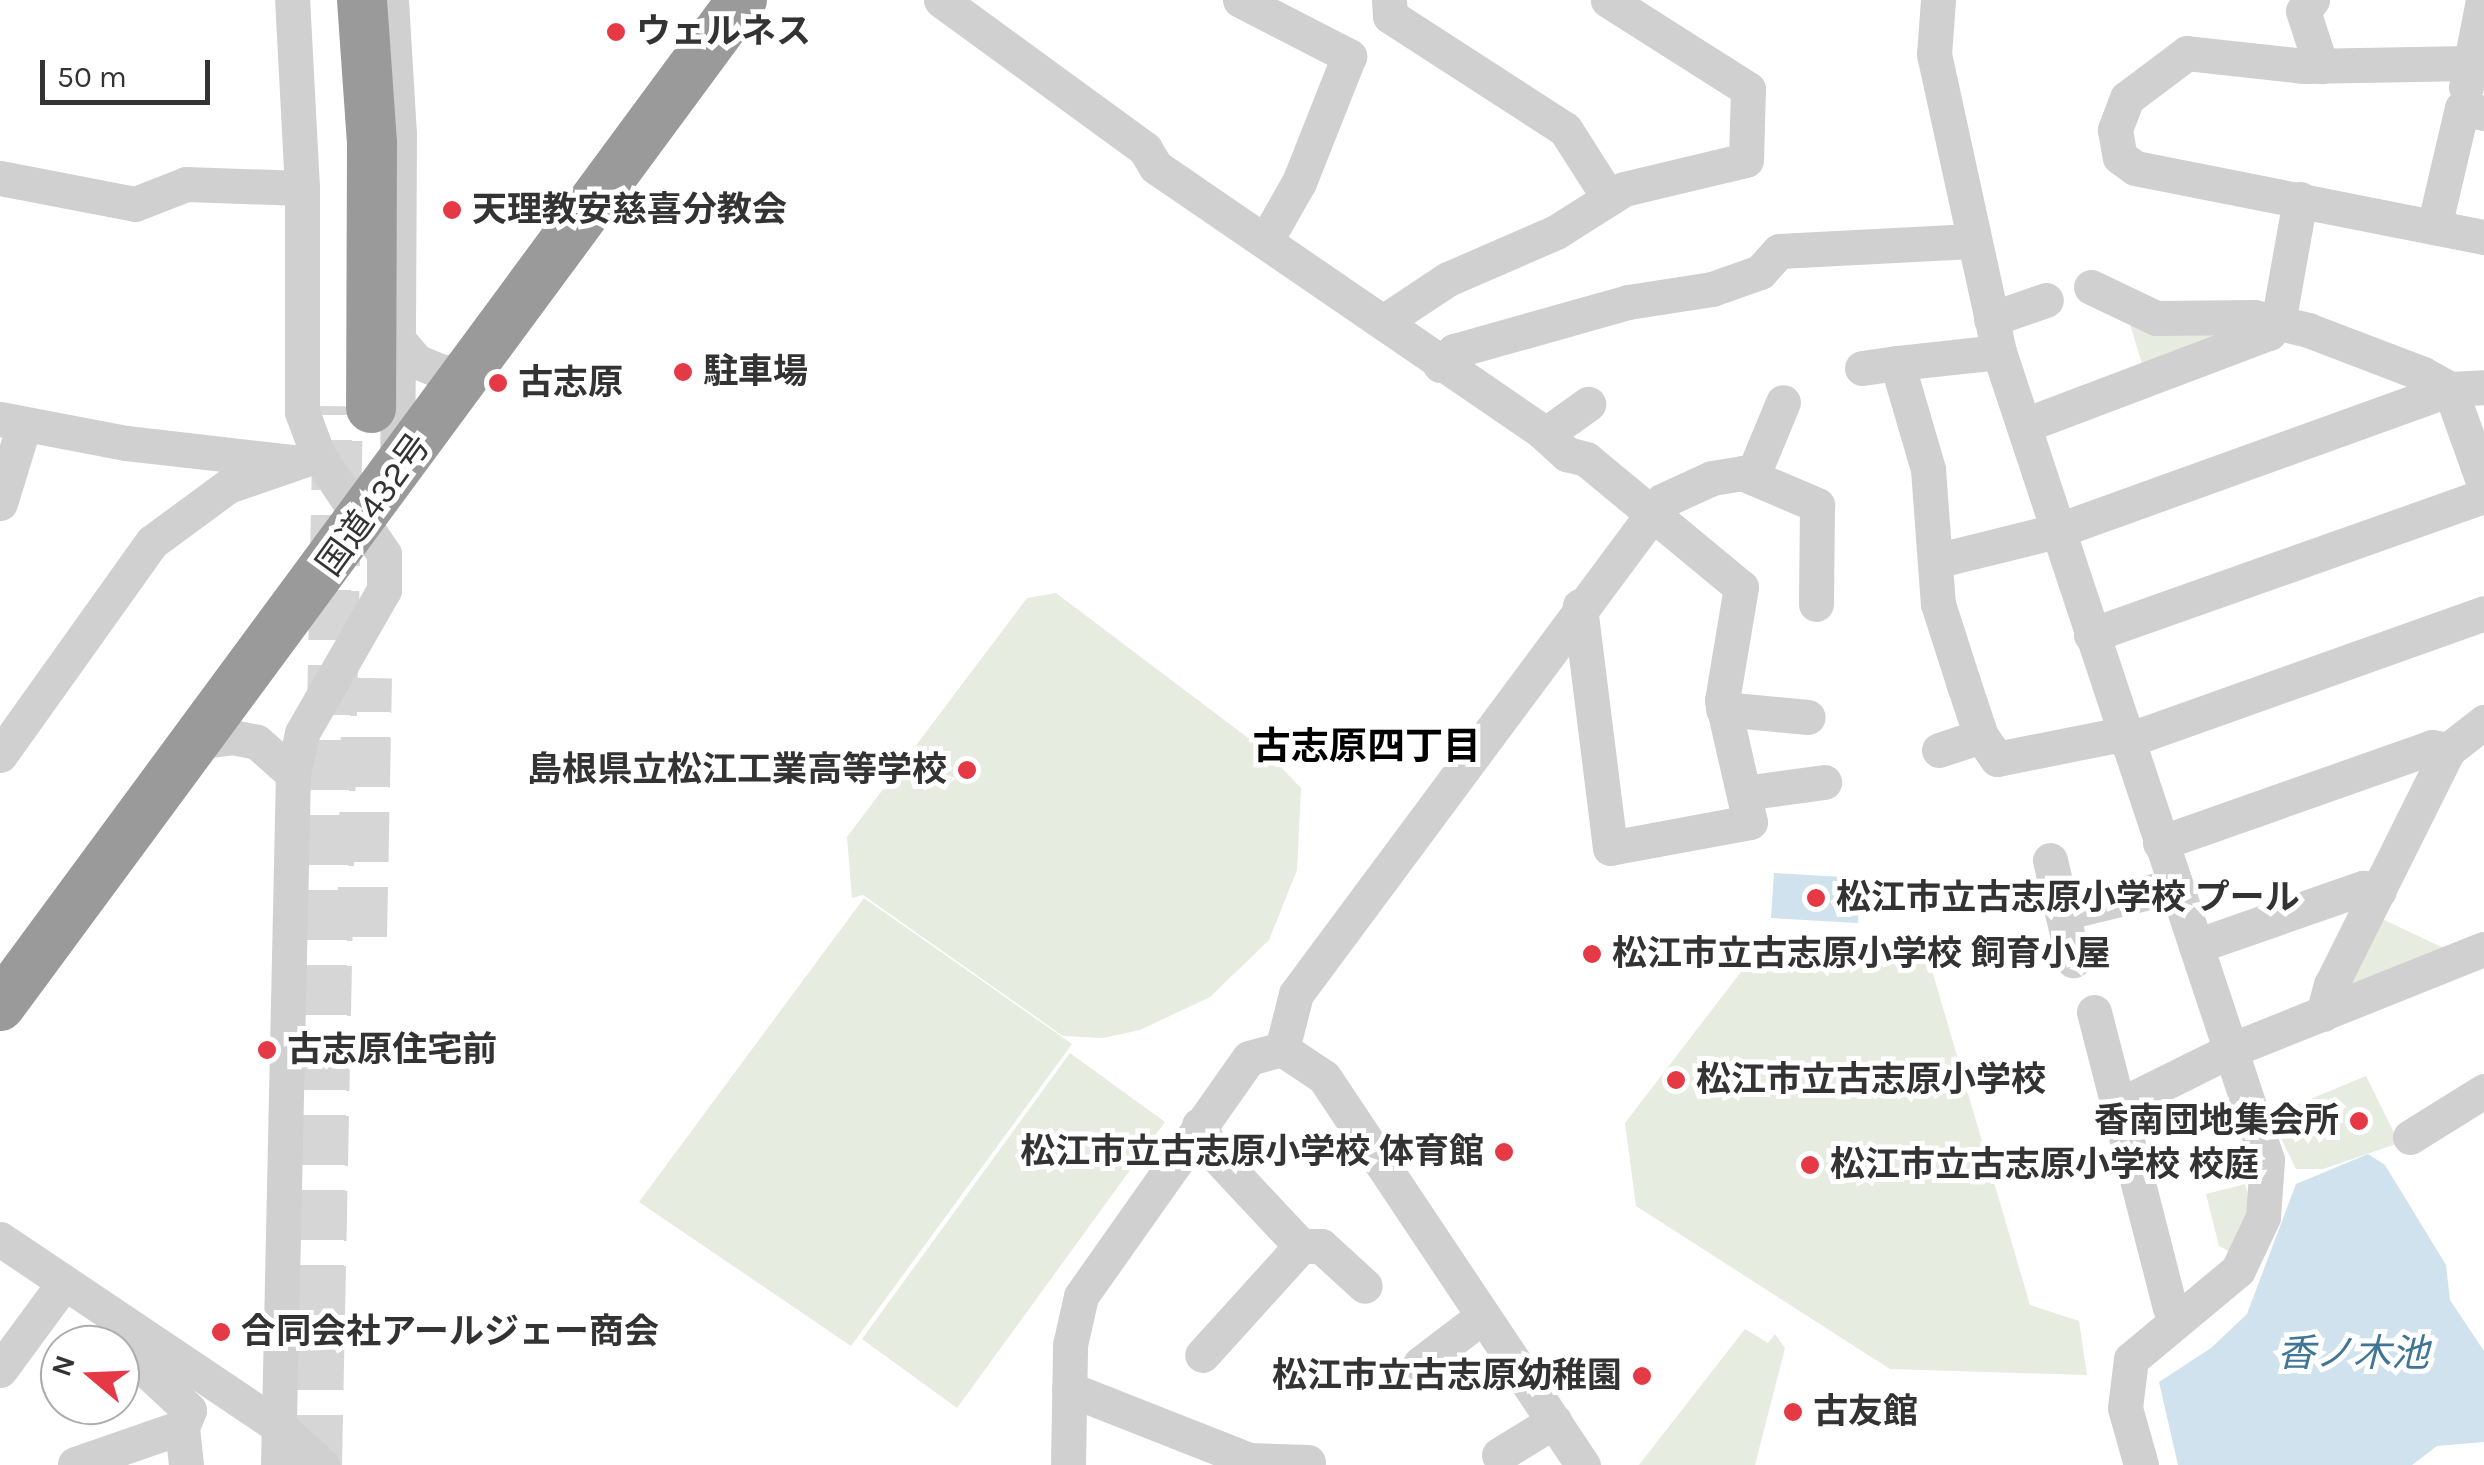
<!DOCTYPE html>
<html>
<head>
<meta charset="utf-8">
<style>
	body { margin:0 }
	#map { position:relative; width:2484px; height:1465px; overflow:hidden; background:#fff; font-family:Karla,"Noto Sans JP",sans-serif }
	div>[style] { position:absolute }
	.green>* { inset:0; background:#e6ecdf }
	.water>* { inset:0; background:#cfe2ee }
	.highway-tunnel>* { height:50px; margin-top:-25px; transform-origin:0; background:repeating-linear-gradient(90deg,#d6d6d6 0 50px,transparent 0 75px) }
	.minor>* { height:35px; margin:-17.5px; padding:0 17.5px; transform-origin:17.5px; border-radius:17.5px; background:#d0d0d0 }
	.highway>* { height:50px; margin:-25px; padding:0 25px; transform-origin:25px; border-radius:25px; background:#9a9a9a }
	.dots>* { width:28px; height:28px; translate:-50% -50%; box-sizing:border-box; border:5px solid #fff; border-radius:50% }
	span { translate:-50% -50%; white-space:nowrap; text-align:center; line-height:1.15; -webkit-text-stroke:10px #fff; paint-order:stroke }
	.poi-label { font-size:35px; color:#333; font-weight:700 }
	.left { translate:0 -50%; text-align:left }
	.right { translate:-100% -50%; text-align:right }
	.street-label { font-size:35px; color:#333 }
	.neighbourhood-label { font-size:38px; color:#000; font-weight:700 }
	.water-label { font-size:38px; color:#3f7597; font-style:italic }
	.north { position:absolute; left:40px; top:1325px; width:100px; height:100px; box-sizing:border-box; background:#fff; border:2px solid #adadad; border-radius:50%; rotate:289deg; font-size:28px; font-weight:700; line-height:40px; text-align:center; color:#333 }
	.north::after { content:''; display:block; margin:auto; width:35px; height:45px; background:#e63946; clip-path:polygon(50% 0,100% 100%,50% 72%,0 100%) }
	.scale { position:absolute; left:40px; top:60px; width:170px; height:45px; box-sizing:border-box; border:5px solid #333; border-top:0; padding-left:12px; font-size:30px; line-height:35px; white-space:nowrap; color:#333; -webkit-text-stroke:8px #fff; paint-order:stroke }
</style>
</head>
<body>
<div id="map">
	<div class="green">
		<i style="clip-path:polygon(2129px 321px,2248px 322px,2143px 367px)"></i>
		<i style="clip-path:polygon(1056px 593px,1264px 750px,1301px 788px,1297px 870px,1269px 940px,1210px 997px,1140px 1030px,1103px 1038px,1063px 1036px,863px 895px,852px 898px,847px 837px,1027px 598px)"></i>
		<i style="clip-path:polygon(864px 898px,1072px 1044px,851px 1346px,639px 1202px)"></i>
		<i style="clip-path:polygon(2378px 917px,2450px 951px,2344px 998px)"></i>
		<i style="clip-path:polygon(1767px 938px,1926px 950px,2030px 1305px,2079px 1321px,2087px 1375px,1890px 1369px,1636px 1206px,1625px 1123px)"></i>
		<i style="clip-path:polygon(1070px 1053px,1165px 1122px,957px 1408px,862px 1339px)"></i>
		<i style="clip-path:polygon(2366px 1076px,2399px 1143px,2323px 1169px,2296px 1169px,2270px 1116px)"></i>
		<i style="clip-path:polygon(2245px 1184px,2251px 1204px,2230px 1252px,2219px 1246px,2206px 1194px)"></i>
		<i style="clip-path:polygon(1745px 1329px,1768px 1343px,1775px 1334px,1785px 1348px,1755px 1465px,1639px 1465px)"></i>
	</div>
	<div class="water">
		<i style="clip-path:polygon(1774px 873px,1860px 878px,1858px 923px,1771px 918px)"></i>
		<i style="clip-path:polygon(2368px 1154px,2385px 1165px,2446px 1265px,2450px 1300px,2484px 1351px,2484px 1442px,2437px 1446px,2412px 1465px,2178px 1465px,2159px 1382px,2211px 1348px,2247px 1314px,2296px 1184px)"></i>
	</div>
	<div class="highway-tunnel">
		<i style="left:362px;top:937px;width:259px;rotate:-88.9deg"></i>
		<i style="left:317px;top:1465px;width:1059px;rotate:-88.86deg"></i>
	</div>
	<div class="minor">
		<i style="left:391px;top:0;width:133px;rotate:86.6deg"></i>
		<i style="left:399px;top:133px;width:336px;rotate:90.3deg"></i>
		<i style="left:941px;top:0;width:253px;rotate:36.1deg"></i>
		<i style="left:1145px;top:149px;width:21px;rotate:59deg"></i>
		<i style="left:1156px;top:167px;width:464px;rotate:34.4deg"></i>
		<i style="left:1539px;top:429px;width:38px;rotate:42deg"></i>
		<i style="left:1567px;top:454px;width:20px;rotate:15deg"></i>
		<i style="left:1586px;top:459px;width:201px;rotate:39.6deg"></i>
		<i style="left:1741px;top:587px;width:115px;rotate:99.5deg"></i>
		<i style="left:1722px;top:700px;width:125px;rotate:77.1deg"></i>
		<i style="left:1750px;top:822px;width:142px;rotate:169.5deg"></i>
		<i style="left:1610px;top:848px;width:244px;rotate:-97.1deg"></i>
		<i style="left:1240px;top:0;width:123px;rotate:27.2deg"></i>
		<i style="left:1349px;top:56px;width:136px;rotate:111.6deg"></i>
		<i style="left:1299px;top:182px;width:67px;rotate:119.6deg"></i>
		<i style="left:1389px;top:0;width:16px;rotate:86deg"></i>
		<i style="left:1390px;top:16px;width:208px;rotate:32.9deg"></i>
		<i style="left:1565px;top:129px;width:82px;rotate:57.5deg"></i>
		<i style="left:1938px;top:0;width:54px;rotate:94.2deg"></i>
		<i style="left:1934px;top:54px;width:305px;rotate:77.7deg"></i>
		<i style="left:1999px;top:352px;width:851px;rotate:71.65deg"></i>
		<i style="left:2267px;top:1160px;width:57px;rotate:94deg"></i>
		<i style="left:2263px;top:1217px;width:59px;rotate:115.3deg"></i>
		<i style="left:2238px;top:1270px;width:139px;rotate:140.2deg"></i>
		<i style="left:2131px;top:1359px;width:49px;rotate:97deg"></i>
		<i style="left:2125px;top:1408px;width:59px;rotate:74.3deg"></i>
		<i style="left:2312px;top:0;width:14px;rotate:129deg"></i>
		<i style="left:2303px;top:11px;width:58px;rotate:71.9deg"></i>
		<i style="left:2469px;top:63px;width:165px;rotate:179deg"></i>
		<i style="left:2304px;top:66px;width:118px;rotate:-173.7deg"></i>
		<i style="left:2187px;top:53px;width:75px;rotate:143.1deg"></i>
		<i style="left:2127px;top:98px;width:34px;rotate:111deg"></i>
		<i style="left:2115px;top:130px;width:27px;rotate:80deg"></i>
		<i style="left:2120px;top:157px;width:19px;rotate:36deg"></i>
		<i style="left:2135px;top:168px;width:356px;rotate:11.2deg"></i>
		<i style="left:2466px;top:87px;width:89px;rotate:-78.9deg"></i>
		<i style="left:0;top:178px;width:137px;rotate:10.9deg"></i>
		<i style="left:135px;top:204px;width:55px;rotate:-21.4deg"></i>
		<i style="left:186px;top:184px;width:116px;rotate:2deg"></i>
		<i style="left:2434px;top:227px;width:122px;rotate:-76.8deg"></i>
		<i style="left:2462px;top:108px;width:23px;rotate:13deg"></i>
		<i style="left:2091px;top:287px;width:72px;rotate:25.5deg"></i>
		<i style="left:2156px;top:318px;width:98px;rotate:-0.6deg"></i>
		<i style="left:2254px;top:317px;width:56px;rotate:13.5deg"></i>
		<i style="left:2308px;top:330px;width:123px;rotate:20.9deg"></i>
		<i style="left:2423px;top:374px;width:31px;rotate:29deg"></i>
		<i style="left:2450px;top:389px;width:101px;rotate:70.3deg"></i>
		<i style="left:1991px;top:319px;width:58px;rotate:-19.1deg"></i>
		<i style="left:1383px;top:322px;width:78px;rotate:-33.5deg"></i>
		<i style="left:1448px;top:279px;width:118px;rotate:-23.5deg"></i>
		<i style="left:1556px;top:232px;width:80px;rotate:-32.3deg"></i>
		<i style="left:1624px;top:189px;width:125px;rotate:-13.4deg"></i>
		<i style="left:1746px;top:160px;width:71px;rotate:-88.4deg"></i>
		<i style="left:1748px;top:89px;width:166px;rotate:-147.6deg"></i>
		<i style="left:401px;top:343px;width:23px;rotate:50deg"></i>
		<i style="left:416px;top:361px;width:28px;rotate:23deg"></i>
		<i style="left:442px;top:372px;width:29px;rotate:-2deg"></i>
		<i style="left:1999px;top:352px;width:103px;rotate:173.8deg"></i>
		<i style="left:1897px;top:363px;width:110px;rotate:73.7deg"></i>
		<i style="left:1928px;top:469px;width:135px;rotate:85.8deg"></i>
		<i style="left:1938px;top:604px;width:82px;rotate:72.2deg"></i>
		<i style="left:1963px;top:682px;width:57px;rotate:71.6deg"></i>
		<i style="left:1981px;top:736px;width:28px;rotate:55deg"></i>
		<i style="left:1997px;top:759px;width:127px;rotate:-11.3deg"></i>
		<i style="left:1440px;top:365px;width:20px;rotate:-45deg"></i>
		<i style="left:1454px;top:351px;width:181px;rotate:-15.7deg"></i>
		<i style="left:1628px;top:302px;width:85px;rotate:-8.8deg"></i>
		<i style="left:1712px;top:289px;width:51px;rotate:-19.5deg"></i>
		<i style="left:1760px;top:272px;width:28px;rotate:-48deg"></i>
		<i style="left:1779px;top:251px;width:193px;rotate:-3deg"></i>
		<i style="left:1862px;top:368px;width:35px;rotate:-8deg"></i>
		<i style="left:0;top:419px;width:128px;rotate:10.8deg"></i>
		<i style="left:126px;top:443px;width:169px;rotate:6.5deg"></i>
		<i style="left:2025px;top:425px;width:261px;rotate:-20.7deg"></i>
		<i style="left:2269px;top:333px;width:13px;rotate:-48deg"></i>
		<i style="left:2278px;top:323px;width:126px;rotate:-79.9deg"></i>
		<i style="left:1546px;top:434px;width:52px;rotate:-35.5deg"></i>
		<i style="left:1752px;top:477px;width:81px;rotate:-67.5deg"></i>
		<i style="left:0;top:503px;width:82px;rotate:-72.9deg"></i>
		<i style="left:1935px;top:561px;width:125px;rotate:-13.9deg"></i>
		<i style="left:2056px;top:531px;width:419px;rotate:-19.8deg"></i>
		<i style="left:2450px;top:389px;width:34px;rotate:-3deg"></i>
		<i style="left:2091px;top:635px;width:417px;rotate:-19.5deg"></i>
		<i style="left:1723px;top:709px;width:85px;rotate:5.4deg"></i>
		<i style="left:2125px;top:741px;width:381px;rotate:-19.6deg"></i>
		<i style="left:197px;top:742px;width:35px;rotate:-8deg"></i>
		<i style="left:232px;top:737px;width:25px;rotate:11deg"></i>
		<i style="left:257px;top:742px;width:48px;rotate:41.6deg"></i>
		<i style="left:1939px;top:750px;width:44px;rotate:-18.4deg"></i>
		<i style="left:0;top:755px;width:262px;rotate:-54.5deg"></i>
		<i style="left:152px;top:542px;width:94px;rotate:-36.4deg"></i>
		<i style="left:228px;top:486px;width:95px;rotate:-19deg"></i>
		<i style="left:1744px;top:793px;width:81px;rotate:-7.8deg"></i>
		<i style="left:2160px;top:843px;width:288px;rotate:-19.4deg"></i>
		<i style="left:2432px;top:747px;width:16px;rotate:11deg"></i>
		<i style="left:2050px;top:860px;width:103px;rotate:77deg"></i>
		<i style="left:2062px;top:913px;width:115px;rotate:-13.6deg"></i>
		<i style="left:2196px;top:946px;width:177px;rotate:-19.2deg"></i>
		<i style="left:2363px;top:888px;width:16px;rotate:11deg"></i>
		<i style="left:2094px;top:1012px;width:306px;rotate:75.6deg"></i>
		<i style="left:2323px;top:1014px;width:30px;rotate:-75deg"></i>
		<i style="left:2331px;top:985px;width:263px;rotate:-63.5deg"></i>
		<i style="left:2448px;top:750px;width:46px;rotate:-37.9deg"></i>
		<i style="left:1282px;top:1049px;width:57px;rotate:-75.7deg"></i>
		<i style="left:1296px;top:994px;width:614px;rotate:-53.41deg"></i>
		<i style="left:1662px;top:501px;width:55px;rotate:-24.7deg"></i>
		<i style="left:1712px;top:478px;width:30px;rotate:-9deg"></i>
		<i style="left:1742px;top:473px;width:82px;rotate:23.1deg"></i>
		<i style="left:1817px;top:505px;width:99px;rotate:90.6deg"></i>
		<i style="left:2120px;top:1105px;width:124px;rotate:-26.4deg"></i>
		<i style="left:2231px;top:1050px;width:272px;rotate:-21.8deg"></i>
		<i style="left:1199px;top:1125px;width:30px;rotate:63deg"></i>
		<i style="left:1213px;top:1152px;width:129px;rotate:46.9deg"></i>
		<i style="left:1301px;top:1246px;width:147px;rotate:132.2deg"></i>
		<i style="left:2410px;top:1137px;width:87px;rotate:-31.9deg"></i>
		<i style="left:0;top:1239px;width:337px;rotate:33.9deg"></i>
		<i style="left:280px;top:1427px;width:57px;rotate:42.1deg"></i>
		<i style="left:1301px;top:1246px;width:20px"></i>
		<i style="left:1321px;top:1246px;width:59px;rotate:42.3deg"></i>
		<i style="left:120px;top:1346px;width:94px;rotate:42.8deg"></i>
		<i style="left:189px;top:1410px;width:18px;rotate:112deg"></i>
		<i style="left:182px;top:1427px;width:38px;rotate:84deg"></i>
		<i style="left:1420px;top:1364px;width:79px;rotate:-37.3deg"></i>
		<i style="left:0;top:1370px;width:108px;rotate:-53.7deg"></i>
		<i style="left:1069px;top:1389px;width:193px;rotate:21.5deg"></i>
		<i style="left:1249px;top:1460px;width:59px;rotate:1.9deg"></i>
		<i style="left:1499px;top:1455px;width:65px;rotate:-31.7deg"></i>
		<i style="left:75px;top:1464px;width:113px;rotate:-19.1deg"></i>
		<i style="left:278px;top:1465px;width:691px;rotate:-88.76deg"></i>
		<i style="left:293px;top:774px;width:42px;rotate:-77.6deg"></i>
		<i style="left:302px;top:733px;width:165px;rotate:-60.2deg"></i>
		<i style="left:384px;top:590px;width:36px;rotate:-90deg"></i>
		<i style="left:384px;top:554px;width:119px;rotate:-123.7deg"></i>
		<i style="left:318px;top:455px;width:46px;rotate:-110.4deg"></i>
		<i style="left:302px;top:412px;width:224px;rotate:-90deg"></i>
		<i style="left:302px;top:188px;width:188px;rotate:-93deg"></i>
		<i style="left:1068px;top:1465px;width:120px;rotate:-89deg"></i>
		<i style="left:1070px;top:1345px;width:50px;rotate:-77.3deg"></i>
		<i style="left:1081px;top:1296px;width:291px;rotate:-54.8deg"></i>
		<i style="left:1249px;top:1058px;width:34px;rotate:-15deg"></i>
		<i style="left:1282px;top:1049px;width:50px;rotate:33.7deg"></i>
		<i style="left:1324px;top:1077px;width:467px;rotate:56.3deg"></i>
	</div>
	<div class="highway">
		<i style="left:362px;top:0;width:144px;rotate:86deg"></i>
		<i style="left:372px;top:144px;width:264px;rotate:90.2deg"></i>
		<i style="left:0;top:1006px;width:1250px;rotate:-53.59deg"></i>
	</div>
	<div class="dots">
		<i style="left:616px;top:32px;background:#e63946"></i>
		<i style="left:452px;top:210px;background:#e63946"></i>
		<i style="left:683px;top:372px;background:#e63946"></i>
		<i style="left:498px;top:383px;background:#e63946"></i>
		<i style="left:967px;top:770px;background:#e63946"></i>
		<i style="left:1816px;top:898px;background:#e63946"></i>
		<i style="left:1592px;top:954px;background:#e63946"></i>
		<i style="left:267px;top:1050px;background:#e63946"></i>
		<i style="left:1676px;top:1080px;background:#e63946"></i>
		<i style="left:2359px;top:1121px;background:#e63946"></i>
		<i style="left:1504px;top:1152px;background:#e63946"></i>
		<i style="left:1810px;top:1165px;background:#e63946"></i>
		<i style="left:221px;top:1332px;background:#e63946"></i>
		<i style="left:1642px;top:1376px;background:#e63946"></i>
		<i style="left:1793px;top:1412px;background:#e63946"></i>
	</div>
	<div class="poi-label">
		<span class="left" style="left:636px;top:32px">ウェルネス</span>
		<span class="left" style="left:472px;top:210px">天理教安慈喜分教会</span>
		<span class="left" style="left:703px;top:372px">駐車場</span>
		<span class="left" style="left:518px;top:383px">古志原</span>
		<span class="right" style="left:947px;top:770px">島根県立松江工業高等学校</span>
		<span class="left" style="left:1836px;top:898px">松江市立古志原小学校 プール</span>
		<span class="left" style="left:1612px;top:954px">松江市立古志原小学校 飼育小屋</span>
		<span class="left" style="left:287px;top:1050px">古志原住宅前</span>
		<span class="left" style="left:1696px;top:1080px">松江市立古志原小学校</span>
		<span class="right" style="left:2339px;top:1121px">香南団地集会所</span>
		<span class="right" style="left:1484px;top:1152px">松江市立古志原小学校 体育館</span>
		<span class="left" style="left:1830px;top:1165px">松江市立古志原小学校 校庭</span>
		<span class="left" style="left:241px;top:1332px">合同会社アールジェー商会</span>
		<span class="right" style="left:1622px;top:1376px">松江市立古志原幼稚園</span>
		<span class="left" style="left:1813px;top:1412px">古友館</span>
	</div>
	<div class="street-label">
		<span style="left:374px;top:505px;rotate:-54deg">国道432号</span>
	</div>
	<div class="neighbourhood-label">
		<span style="left:1367px;top:747px">古志原四丁目</span>
	</div>
	<div class="water-label">
		<span style="left:2353px;top:1354px">香ノ木池</span>
	</div>
	<div class="north">N</div>
	<div class="scale">50 m</div>
</div>
</body>
</html>
